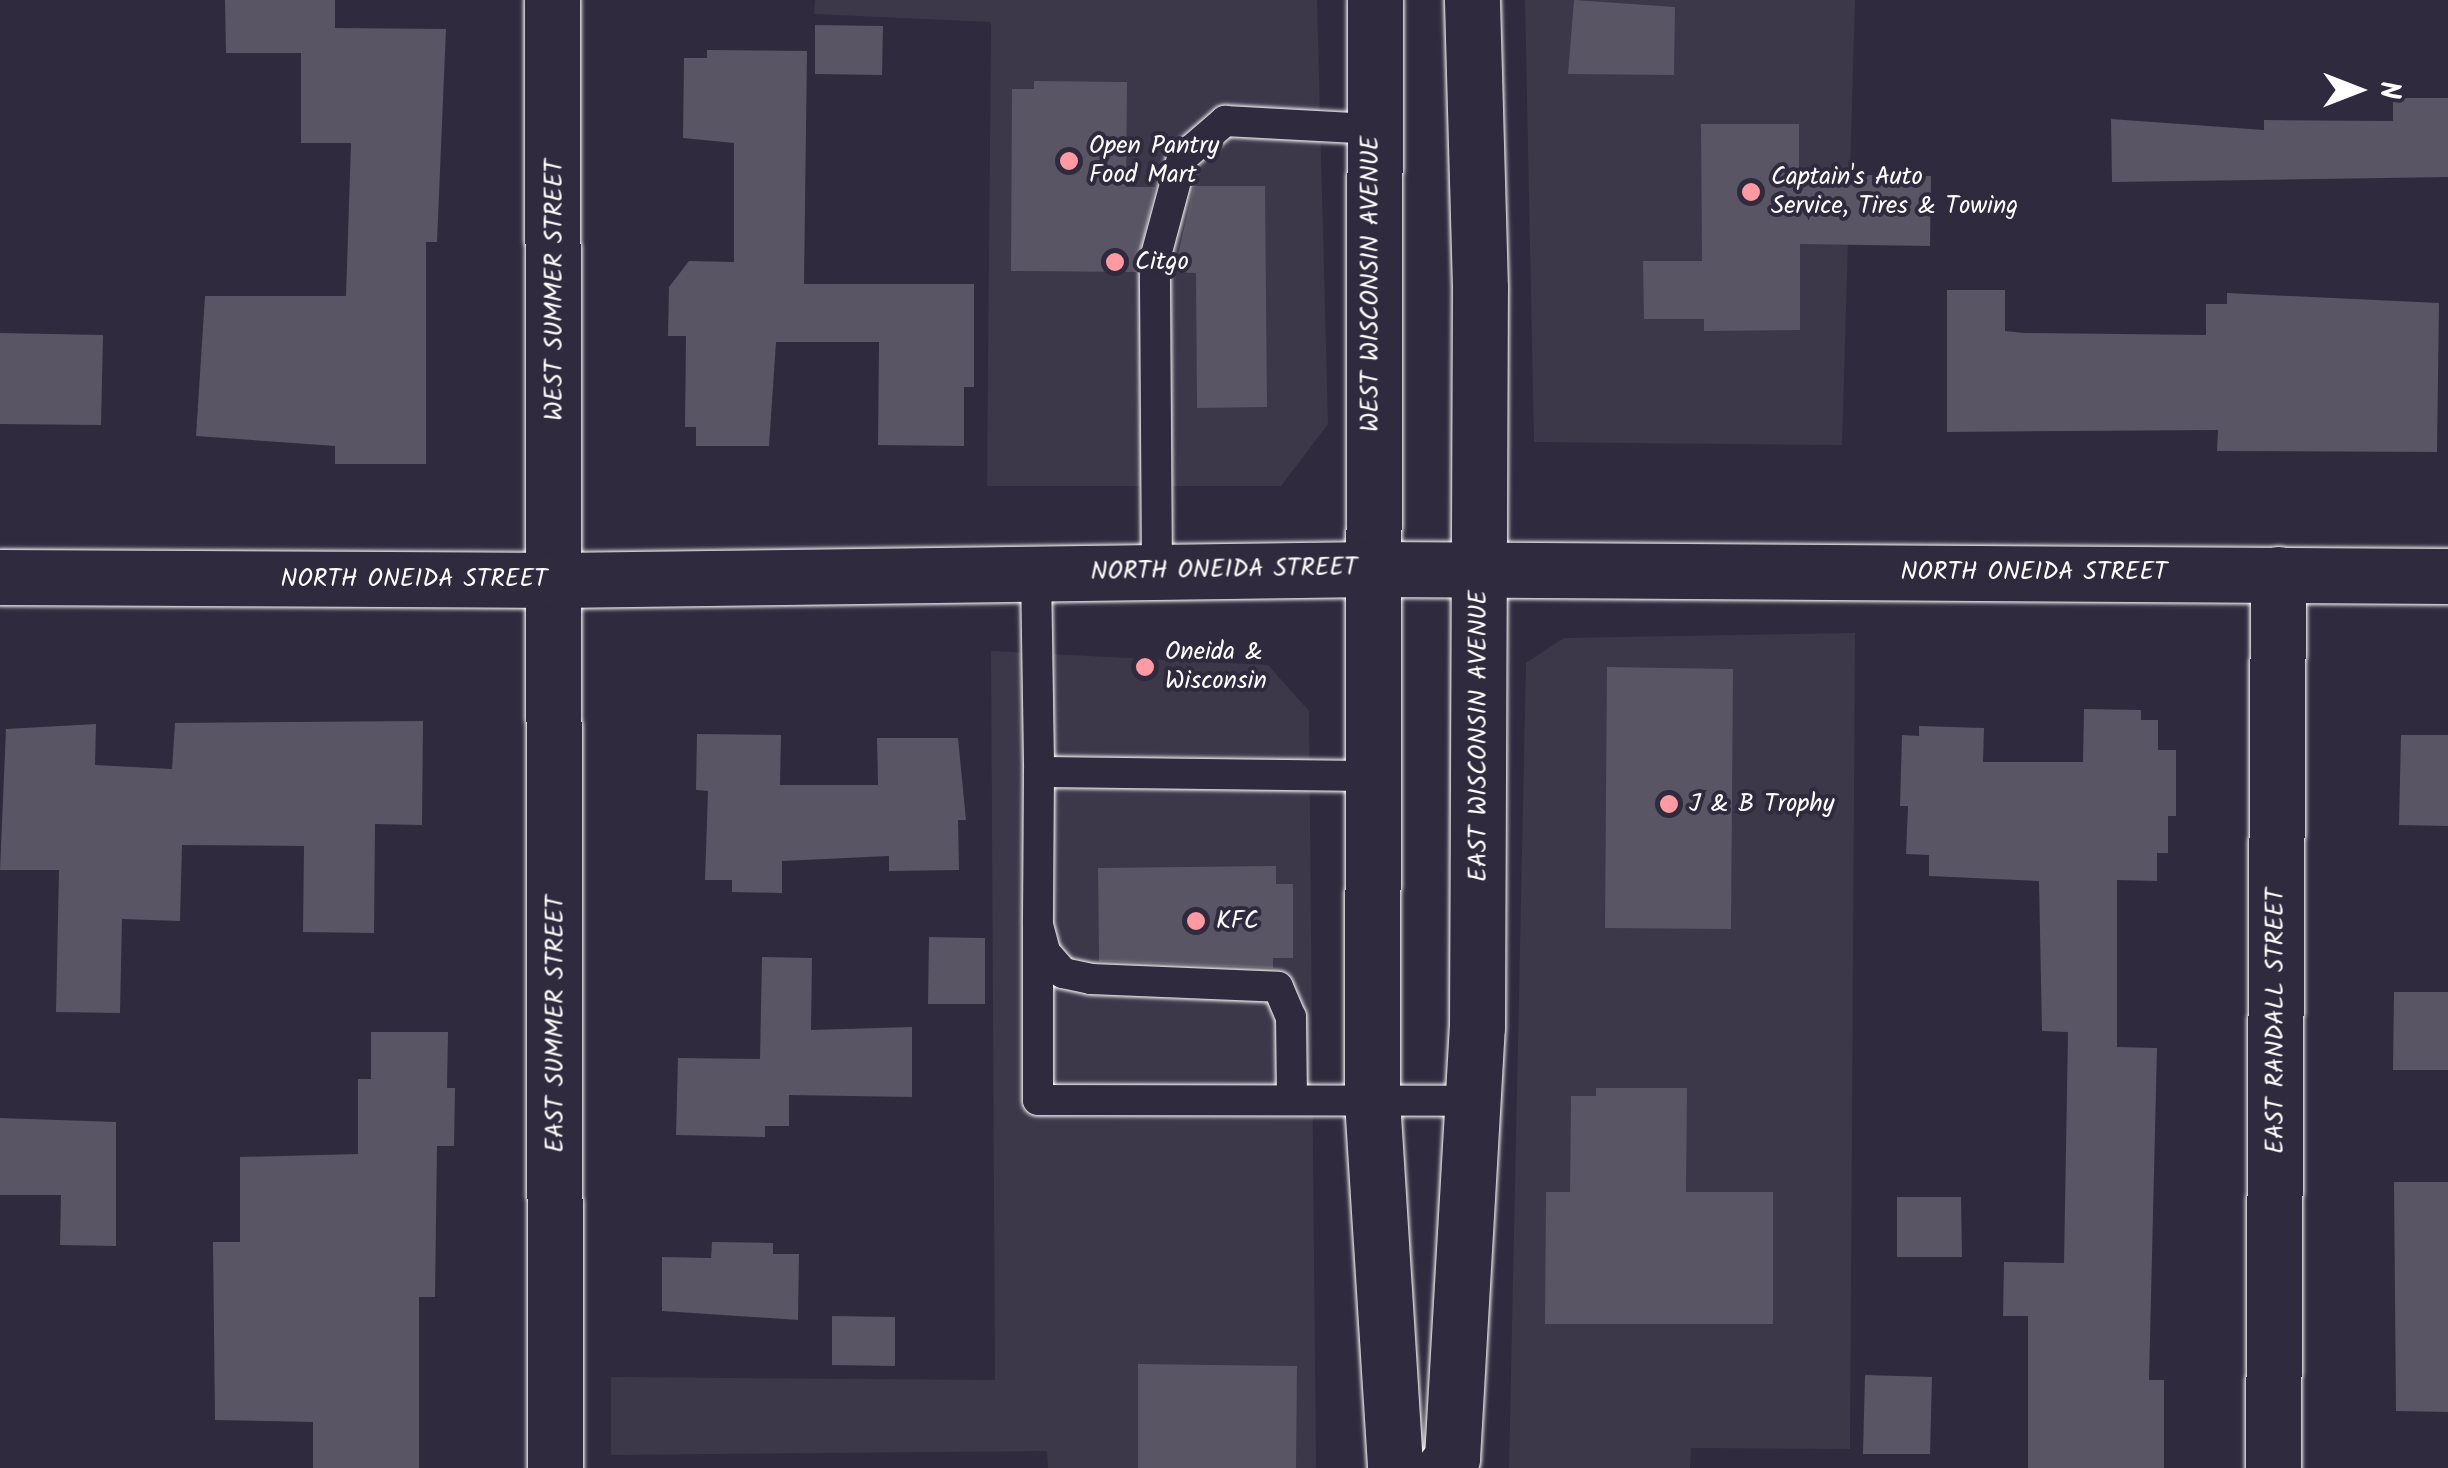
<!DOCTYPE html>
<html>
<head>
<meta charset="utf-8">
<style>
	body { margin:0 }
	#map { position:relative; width:2448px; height:1468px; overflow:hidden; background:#2f2a3d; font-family:Kalam,sans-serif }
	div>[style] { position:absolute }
	.built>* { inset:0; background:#3c3749 }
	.building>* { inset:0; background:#595564 }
	.roads { filter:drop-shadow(0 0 2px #fff) drop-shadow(0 0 2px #fff) }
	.lane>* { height:30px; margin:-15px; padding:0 15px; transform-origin:15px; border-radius:15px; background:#2f2a3d }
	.street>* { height:55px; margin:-27.5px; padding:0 27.5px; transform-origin:27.5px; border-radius:27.5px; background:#2f2a3d }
	.secondary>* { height:55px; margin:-27.5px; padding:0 27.5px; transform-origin:27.5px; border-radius:27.5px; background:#2f2a3d }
	.dots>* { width:28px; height:28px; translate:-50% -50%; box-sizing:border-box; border:5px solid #2f2a3d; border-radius:50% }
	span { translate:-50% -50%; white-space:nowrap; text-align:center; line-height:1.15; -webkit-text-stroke:8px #2f2a3d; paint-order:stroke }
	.poi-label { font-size:25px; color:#fff }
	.left { translate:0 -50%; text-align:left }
	.street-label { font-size:25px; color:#fff }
	.north { position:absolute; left:2308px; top:40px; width:100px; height:100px; -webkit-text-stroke:8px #2f2a3d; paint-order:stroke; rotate:90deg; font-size:28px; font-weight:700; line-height:40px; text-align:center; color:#fff }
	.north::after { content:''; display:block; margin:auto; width:35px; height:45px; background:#fff; clip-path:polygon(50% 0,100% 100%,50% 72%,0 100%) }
</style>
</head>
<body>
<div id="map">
	<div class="built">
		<i style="clip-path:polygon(815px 0,1317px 0,1328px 424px,1281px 486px,987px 486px,991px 22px,814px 14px)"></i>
		<i style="clip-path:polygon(1525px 0,1855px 0,1842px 445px,1534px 442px)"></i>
		<i style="clip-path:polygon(1855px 633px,1850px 1449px,1691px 1448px,1690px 1468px,1509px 1468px,1526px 663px,1564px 638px)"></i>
		<i style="clip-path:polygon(991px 651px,1268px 665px,1309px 711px,1316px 1468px,1048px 1468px,1047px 1451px,611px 1455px,611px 1377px,995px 1380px)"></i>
	</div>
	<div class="building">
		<i style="clip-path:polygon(225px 0,335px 0,335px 28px,446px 29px,437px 242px,426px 242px,426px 464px,335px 464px,335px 446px,196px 436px,205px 296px,346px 296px,351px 143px,301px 143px,301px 53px,226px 53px)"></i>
		<i style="clip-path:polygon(1574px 0,1675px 7px,1674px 75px,1568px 74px)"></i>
		<i style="clip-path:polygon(815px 25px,883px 26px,882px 75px,815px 74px)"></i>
		<i style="clip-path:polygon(707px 50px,807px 51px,804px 284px,974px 284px,974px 387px,964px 387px,964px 446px,878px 445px,879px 342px,776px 342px,769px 446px,696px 446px,696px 427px,685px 427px,686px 336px,668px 336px,669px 287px,689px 261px,734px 262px,734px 143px,683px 138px,684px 58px,707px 58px)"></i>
		<i style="clip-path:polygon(1034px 81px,1127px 82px,1126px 187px,1155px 187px,1136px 272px,1011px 271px,1012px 89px,1034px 89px)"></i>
		<i style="clip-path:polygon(2393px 98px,2448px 98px,2448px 177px,2112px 182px,2111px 119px,2264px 130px,2264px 120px,2393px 121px)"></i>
		<i style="clip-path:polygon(1701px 124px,1799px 124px,1799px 174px,1931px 176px,1930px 246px,1800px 244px,1800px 330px,1704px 331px,1704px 319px,1644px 319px,1643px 261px,1702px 261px)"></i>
		<i style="clip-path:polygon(1194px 186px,1265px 186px,1267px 407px,1197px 408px,1196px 273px,1174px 272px)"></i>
		<i style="clip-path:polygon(1947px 290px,2005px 290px,2005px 331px,2024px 333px,2206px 335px,2206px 304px,2227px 304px,2227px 293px,2439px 303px,2437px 452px,2217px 451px,2218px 430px,1947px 432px)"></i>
		<i style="clip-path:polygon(0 333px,103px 335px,101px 425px,0 424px)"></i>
		<i style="clip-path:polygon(1607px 667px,1733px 669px,1731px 929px,1605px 928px)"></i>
		<i style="clip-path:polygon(2084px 709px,2141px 710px,2141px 720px,2158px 720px,2158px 750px,2176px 750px,2176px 816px,2168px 816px,2168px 853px,2157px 853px,2157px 881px,2117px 880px,2117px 1047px,2157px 1048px,2149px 1380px,2164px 1380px,2164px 1468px,2028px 1468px,2028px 1316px,2003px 1316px,2004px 1262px,2064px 1263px,2068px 1032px,2042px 1031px,2039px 881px,1929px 876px,1929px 855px,1906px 854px,1908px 806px,1900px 806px,1902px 735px,1919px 736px,1919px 726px,1984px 728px,1983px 762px,2083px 762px)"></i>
		<i style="clip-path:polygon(423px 721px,422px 825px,375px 824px,374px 933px,303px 932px,304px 846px,182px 845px,180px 921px,122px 919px,120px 1013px,56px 1012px,59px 870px,0 870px,6px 729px,96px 724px,95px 765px,172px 769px,175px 723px)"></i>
		<i style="clip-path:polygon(697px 734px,781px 735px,780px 785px,878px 785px,877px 738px,958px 738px,966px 820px,958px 820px,959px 870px,889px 871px,889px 856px,782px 861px,782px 893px,732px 892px,732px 880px,705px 880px,708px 791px,696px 790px)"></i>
		<i style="clip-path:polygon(2401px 735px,2448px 735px,2448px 826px,2399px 825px)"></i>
		<i style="clip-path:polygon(1276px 866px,1276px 884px,1293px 884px,1293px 958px,1273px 958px,1273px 968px,1099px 961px,1098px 868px)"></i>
		<i style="clip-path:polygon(929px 937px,985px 938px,985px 1004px,928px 1004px)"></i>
		<i style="clip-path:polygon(762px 957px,812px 958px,811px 1030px,912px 1027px,912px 1097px,789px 1095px,789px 1126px,765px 1126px,765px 1137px,676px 1135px,678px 1058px,760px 1059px)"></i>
		<i style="clip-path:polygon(2394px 992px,2448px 992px,2448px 1070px,2393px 1070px)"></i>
		<i style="clip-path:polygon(371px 1032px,448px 1032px,447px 1088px,455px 1088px,454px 1146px,437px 1146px,435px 1297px,419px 1297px,419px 1468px,313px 1468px,313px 1422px,215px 1420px,213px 1242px,240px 1242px,240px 1157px,358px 1154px,358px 1079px,371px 1079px)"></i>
		<i style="clip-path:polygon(1596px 1088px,1687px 1088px,1686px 1192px,1773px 1192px,1773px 1324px,1545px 1324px,1546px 1192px,1570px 1192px,1571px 1096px,1596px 1096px)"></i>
		<i style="clip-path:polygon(0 1118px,116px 1122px,116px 1246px,60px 1245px,61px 1195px,0 1195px)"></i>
		<i style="clip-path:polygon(2394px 1182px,2448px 1182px,2448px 1412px,2396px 1411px)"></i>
		<i style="clip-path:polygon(1897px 1197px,1961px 1197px,1962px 1257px,1897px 1257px)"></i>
		<i style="clip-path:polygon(712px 1242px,773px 1243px,773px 1254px,799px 1254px,798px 1320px,662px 1311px,662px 1257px,711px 1258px)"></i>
		<i style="clip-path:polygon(832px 1316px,895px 1317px,895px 1366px,832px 1365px)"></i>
		<i style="clip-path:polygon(1138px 1364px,1297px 1366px,1296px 1468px,1138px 1468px)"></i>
		<i style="clip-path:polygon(1865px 1375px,1932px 1377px,1930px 1454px,1863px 1454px)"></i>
	</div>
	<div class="roads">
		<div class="lane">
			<i style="left:1036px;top:572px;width:200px;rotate:89.1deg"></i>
			<i style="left:1039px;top:772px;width:332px;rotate:0.7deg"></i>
			<i style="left:1157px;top:572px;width:313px;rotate:-90.4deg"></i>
			<i style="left:1155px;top:259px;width:105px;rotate:-75deg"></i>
			<i style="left:1182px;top:158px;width:57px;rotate:-40.7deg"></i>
			<i style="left:1225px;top:121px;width:146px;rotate:3.1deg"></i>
			<i style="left:1039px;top:772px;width:153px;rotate:90.4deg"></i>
			<i style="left:1038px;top:925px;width:28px;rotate:75deg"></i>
			<i style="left:1045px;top:952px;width:28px;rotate:49deg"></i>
			<i style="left:1063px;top:973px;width:29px;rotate:12deg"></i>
			<i style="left:1091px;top:979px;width:187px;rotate:2.4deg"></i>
			<i style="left:1278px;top:987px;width:33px;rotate:67deg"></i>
			<i style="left:1291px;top:1017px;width:82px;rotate:89.3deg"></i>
			<i style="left:1038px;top:925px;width:175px;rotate:90deg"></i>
			<i style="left:1038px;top:1100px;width:436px;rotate:0.1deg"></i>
		</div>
		<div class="street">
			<i style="left:552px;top:0;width:1468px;rotate:89.88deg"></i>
			<i style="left:2273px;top:1468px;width:894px;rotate:-89.68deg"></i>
		</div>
		<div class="secondary">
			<i style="left:1375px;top:0;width:1100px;rotate:90.16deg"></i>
			<i style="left:1372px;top:1100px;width:369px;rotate:86.4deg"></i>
			<i style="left:0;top:577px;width:557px;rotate:0.31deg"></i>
			<i style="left:557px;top:580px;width:815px;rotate:-0.77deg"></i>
			<i style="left:1372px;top:569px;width:1076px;rotate:0.37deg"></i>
			<i style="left:1444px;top:1468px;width:13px;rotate:-51deg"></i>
			<i style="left:1452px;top:1458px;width:432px;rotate:-86.7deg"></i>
			<i style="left:1477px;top:1027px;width:739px;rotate:-89.77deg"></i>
			<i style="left:1480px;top:288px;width:288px;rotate:-91.6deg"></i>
		</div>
	</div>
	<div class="dots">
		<i style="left:1069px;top:161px;background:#ff9aa2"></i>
		<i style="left:1751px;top:192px;background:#ff9aa2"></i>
		<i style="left:1115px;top:262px;background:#ff9aa2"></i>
		<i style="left:1145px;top:667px;background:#ff9aa2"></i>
		<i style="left:1669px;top:804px;background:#ff9aa2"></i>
		<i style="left:1196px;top:921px;background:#ff9aa2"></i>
	</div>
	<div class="poi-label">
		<span class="left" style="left:1089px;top:161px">Open Pantry<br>Food Mart</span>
		<span class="left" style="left:1771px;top:192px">Captain's Auto<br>Service, Tires &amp; Towing</span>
		<span class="left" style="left:1135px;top:262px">Citgo</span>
		<span class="left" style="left:1165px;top:667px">Oneida &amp;<br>Wisconsin</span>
		<span class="left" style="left:1689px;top:804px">J &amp; B Trophy</span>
		<span class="left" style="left:1216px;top:921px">KFC</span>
	</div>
	<div class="street-label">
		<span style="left:1371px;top:284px;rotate:-90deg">WEST WISCONSIN AVENUE</span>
		<span style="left:555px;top:290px;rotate:-90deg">WEST SUMMER STREET</span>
		<span style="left:1224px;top:570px;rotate:-1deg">NORTH ONEIDA STREET</span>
		<span style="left:2034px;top:572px">NORTH ONEIDA STREET</span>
		<span style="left:414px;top:579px">NORTH ONEIDA STREET</span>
		<span style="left:1479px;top:736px;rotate:-90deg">EAST WISCONSIN AVENUE</span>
		<span style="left:2276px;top:1021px;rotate:-90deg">EAST RANDALL STREET</span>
		<span style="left:556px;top:1024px;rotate:-90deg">EAST SUMMER STREET</span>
	</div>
	<div class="north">N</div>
</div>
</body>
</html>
